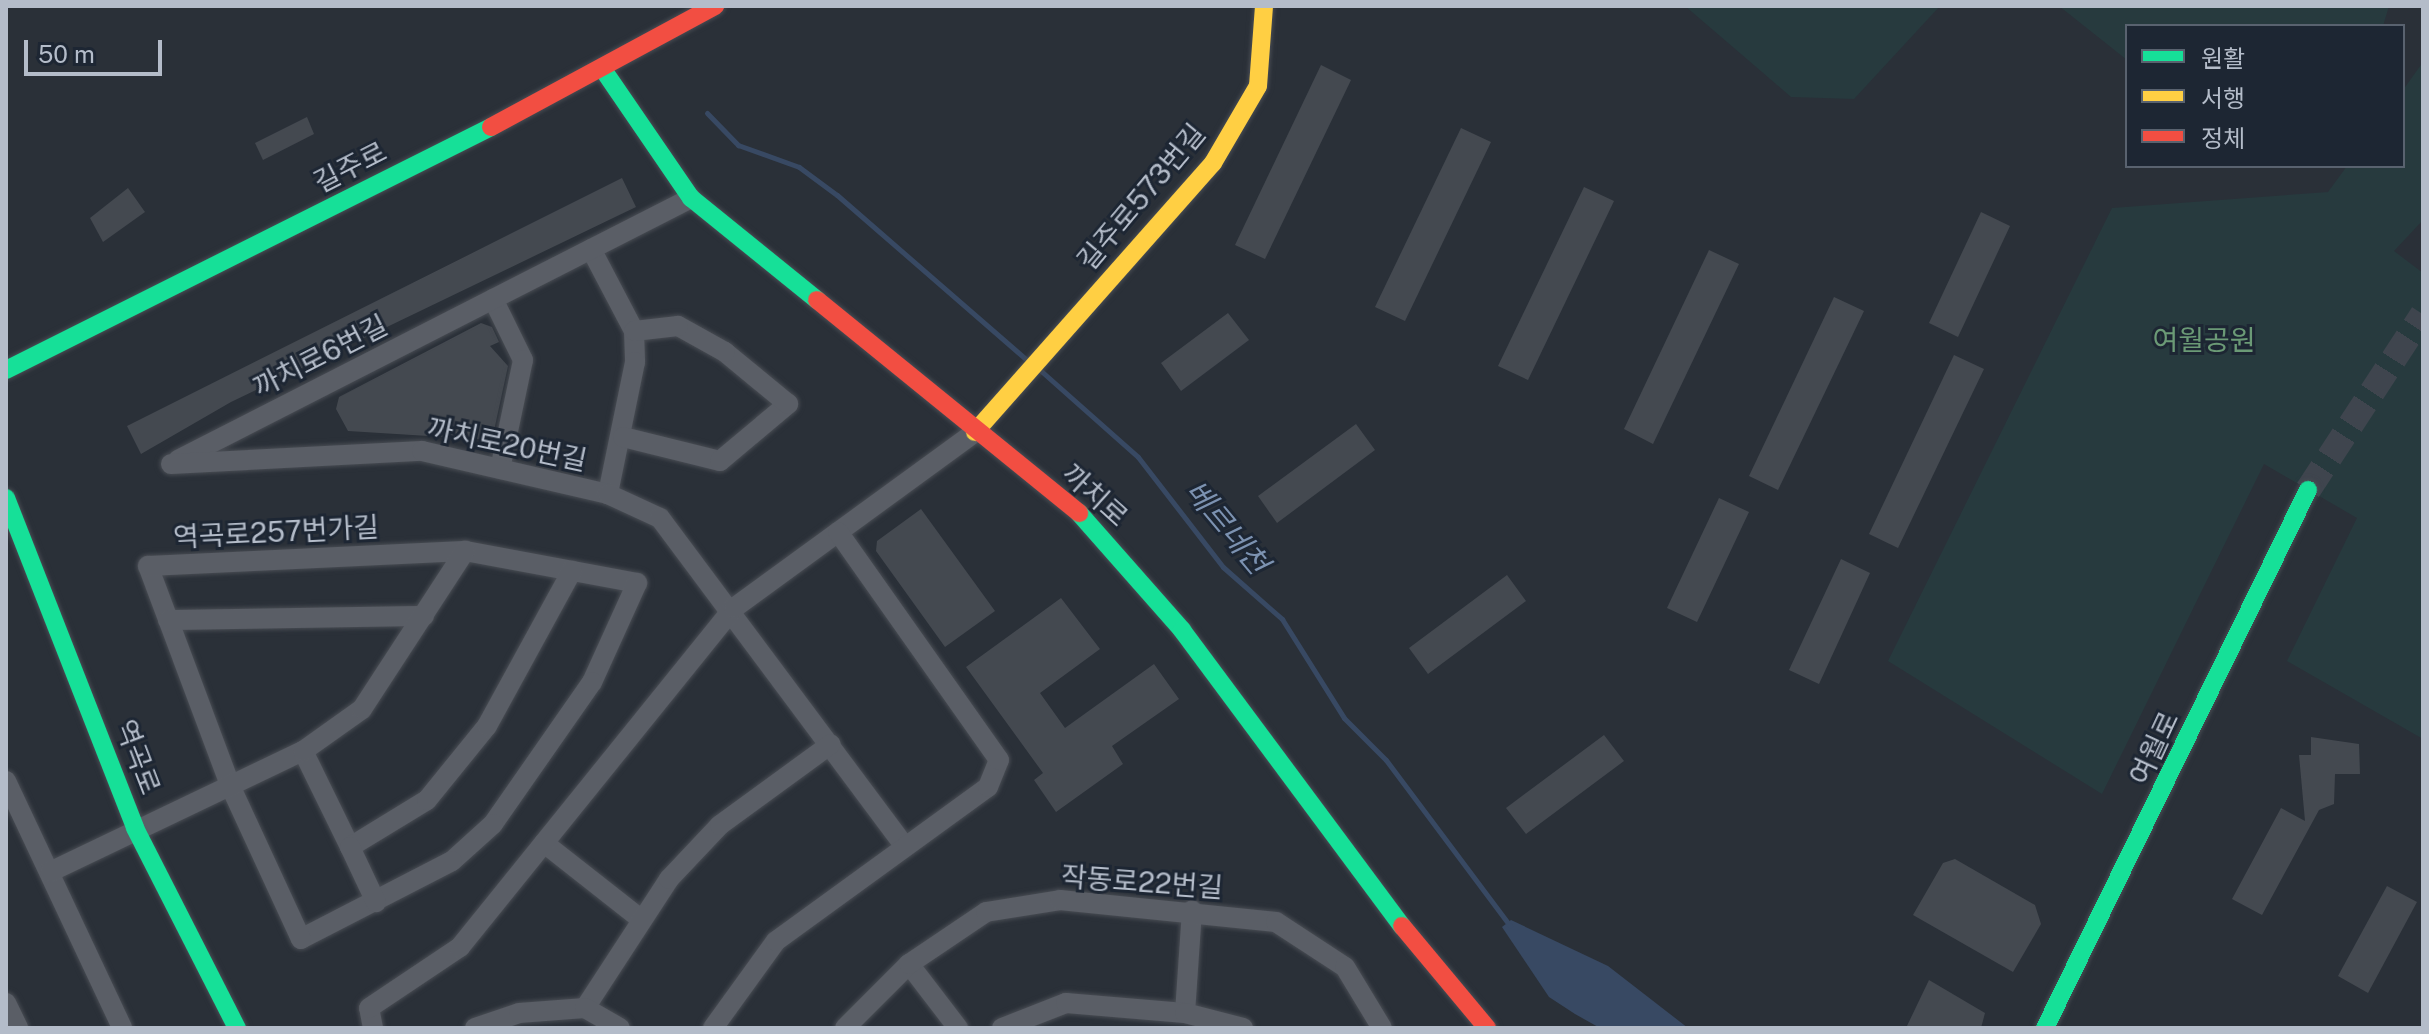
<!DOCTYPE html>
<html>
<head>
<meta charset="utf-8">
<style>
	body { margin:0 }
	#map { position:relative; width:2429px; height:1034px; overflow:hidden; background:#2a3038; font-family:"Public Sans","Noto Sans KR",sans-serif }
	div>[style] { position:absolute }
	.green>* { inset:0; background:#273a3e }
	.water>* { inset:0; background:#384963 }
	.stream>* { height:5px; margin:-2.5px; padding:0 2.5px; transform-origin:2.5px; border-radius:2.5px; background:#384963 }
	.building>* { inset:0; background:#444950 }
	.secondary-tunnel>* { height:26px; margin-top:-13px; transform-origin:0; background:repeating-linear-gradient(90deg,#3f454e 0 26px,transparent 0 39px) }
	.roads { filter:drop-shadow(0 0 2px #484c53) drop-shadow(0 0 2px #484c53) }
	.street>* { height:20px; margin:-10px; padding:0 10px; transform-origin:10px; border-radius:10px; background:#5a5e66 }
	.fast>* { height:18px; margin:-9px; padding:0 9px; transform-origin:9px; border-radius:9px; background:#16e098 }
	.slow>* { height:18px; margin:-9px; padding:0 9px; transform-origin:9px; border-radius:9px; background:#ffcf43 }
	.jam>* { height:18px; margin:-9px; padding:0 9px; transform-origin:9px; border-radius:9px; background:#f24e42 }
	span { translate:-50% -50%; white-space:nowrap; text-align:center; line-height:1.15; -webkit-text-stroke:6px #1d2633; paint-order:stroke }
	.street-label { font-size:28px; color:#b4bcc9 }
	.park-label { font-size:28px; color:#6b9a76 }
	.water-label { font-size:30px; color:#7c92b1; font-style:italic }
	.frame { position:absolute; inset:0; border:8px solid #b4bcc9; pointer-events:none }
	.legend { position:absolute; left:2125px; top:24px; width:280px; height:144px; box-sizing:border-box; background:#1d2633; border:2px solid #59626f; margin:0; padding:10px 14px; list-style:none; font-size:24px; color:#b4bcc9 }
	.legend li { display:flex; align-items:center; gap:16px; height:40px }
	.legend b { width:40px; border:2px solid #59626f }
	.scale { position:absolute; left:24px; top:40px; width:138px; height:36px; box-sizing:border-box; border:4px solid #b4bcc9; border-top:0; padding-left:10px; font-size:24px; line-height:28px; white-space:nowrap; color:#b4bcc9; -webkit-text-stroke:6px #1d2633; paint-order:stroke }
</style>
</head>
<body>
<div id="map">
	<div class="green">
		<i style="clip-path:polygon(1685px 6px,1940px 6px,1854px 99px,1791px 97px)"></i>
		<i style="clip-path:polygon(2059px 6px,2389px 6px,2383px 26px,2127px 26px,2127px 60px)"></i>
		<i style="clip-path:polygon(2423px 62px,2423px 220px,2394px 251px,2423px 273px,2423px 739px,2287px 661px,2357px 518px,2264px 464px,2102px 794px,1888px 661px,2112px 208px,2328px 192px,2347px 166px,2403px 166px,2403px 90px)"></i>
	</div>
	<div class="water">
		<i style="clip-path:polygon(1511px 920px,1608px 966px,1688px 1028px,1600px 1028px,1575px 1014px,1549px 997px,1502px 927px)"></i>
	</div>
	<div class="stream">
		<i style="left:707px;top:113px;width:45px;rotate:45.9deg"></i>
		<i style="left:738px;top:145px;width:65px;rotate:19.8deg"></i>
		<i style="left:799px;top:167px;width:47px;rotate:36.4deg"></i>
		<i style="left:837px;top:195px;width:254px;rotate:41deg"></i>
		<i style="left:1040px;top:370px;width:131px;rotate:41.6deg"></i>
		<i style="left:1138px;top:457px;width:139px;rotate:52.3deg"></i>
		<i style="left:1223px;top:567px;width:79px;rotate:41.4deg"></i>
		<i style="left:1282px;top:619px;width:117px;rotate:57.9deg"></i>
		<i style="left:1344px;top:718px;width:59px;rotate:45deg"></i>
		<i style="left:1386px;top:760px;width:207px;rotate:53.2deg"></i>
	</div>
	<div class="building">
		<i style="clip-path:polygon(1321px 65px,1351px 80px,1265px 259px,1235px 245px)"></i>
		<i style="clip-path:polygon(307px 117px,314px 134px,263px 160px,255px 143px)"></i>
		<i style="clip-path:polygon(1461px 128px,1491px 142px,1405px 321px,1375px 307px)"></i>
		<i style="clip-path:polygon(622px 178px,636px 207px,231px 402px,141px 454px,127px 426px)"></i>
		<i style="clip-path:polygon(1584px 187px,1614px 201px,1528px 380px,1498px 366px)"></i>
		<i style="clip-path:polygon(128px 188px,145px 212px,103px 242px,90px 218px)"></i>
		<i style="clip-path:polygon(1981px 212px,2010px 226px,1958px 337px,1929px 323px)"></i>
		<i style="clip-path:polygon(1709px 250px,1739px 264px,1653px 444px,1624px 429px)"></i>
		<i style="clip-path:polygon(1834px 297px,1864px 311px,1778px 490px,1749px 476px)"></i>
		<i style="clip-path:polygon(1228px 313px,1249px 340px,1181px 391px,1161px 363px)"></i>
		<i style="clip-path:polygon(481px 323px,492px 327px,499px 342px,490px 346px,508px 366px,492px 440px,348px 431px,336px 409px,339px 397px)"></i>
		<i style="clip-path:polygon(1954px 355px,1984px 369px,1898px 548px,1869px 534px)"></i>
		<i style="clip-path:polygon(1356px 424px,1375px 450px,1277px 523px,1258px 496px)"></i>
		<i style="clip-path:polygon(1719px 498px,1749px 512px,1697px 622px,1667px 608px)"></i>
		<i style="clip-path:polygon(921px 509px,995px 611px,945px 647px,876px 551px,877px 541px)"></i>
		<i style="clip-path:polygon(1841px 559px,1870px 573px,1819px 684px,1789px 670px)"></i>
		<i style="clip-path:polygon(1507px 575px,1526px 601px,1428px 674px,1409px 648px)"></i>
		<i style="clip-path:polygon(1061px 598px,1100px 649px,1040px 693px,1065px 728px,1154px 664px,1179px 699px,1112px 746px,1123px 764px,1056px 812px,1034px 780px,1043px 773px,966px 667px)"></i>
		<i style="clip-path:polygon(1604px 735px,1624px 761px,1526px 834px,1506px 808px)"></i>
		<i style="clip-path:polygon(2311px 737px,2359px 744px,2360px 774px,2335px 774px,2334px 804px,2319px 810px,2262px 915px,2232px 899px,2281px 808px,2305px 821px,2299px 755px,2311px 755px)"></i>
		<i style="clip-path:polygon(1955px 859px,2035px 905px,2041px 924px,2013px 972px,1913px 915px,1943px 863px)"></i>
		<i style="clip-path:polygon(2387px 886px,2417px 902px,2368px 993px,2338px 976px)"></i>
		<i style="clip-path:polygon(1929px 980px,1985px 1013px,1981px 1028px,1906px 1028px)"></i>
	</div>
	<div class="secondary-tunnel">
		<i style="left:2308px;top:490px;width:210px;rotate:-56.8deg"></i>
	</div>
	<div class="roads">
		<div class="street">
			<i style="left:591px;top:249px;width:93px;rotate:62.3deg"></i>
			<i style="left:634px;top:331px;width:31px;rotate:88deg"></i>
			<i style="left:635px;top:362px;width:135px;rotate:101.6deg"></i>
			<i style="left:493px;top:299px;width:68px;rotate:63.8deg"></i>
			<i style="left:523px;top:360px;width:111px;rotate:101.9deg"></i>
			<i style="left:623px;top:437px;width:100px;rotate:13.9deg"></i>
			<i style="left:720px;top:461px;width:89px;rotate:-40deg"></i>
			<i style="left:788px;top:404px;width:82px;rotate:-140.5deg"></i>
			<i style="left:725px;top:352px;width:54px;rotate:-151deg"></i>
			<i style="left:678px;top:326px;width:44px;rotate:173.5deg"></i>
			<i style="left:178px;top:460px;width:576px;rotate:-27.05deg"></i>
			<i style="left:171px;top:464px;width:251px;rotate:-3deg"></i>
			<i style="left:422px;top:451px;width:191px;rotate:13deg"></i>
			<i style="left:608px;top:494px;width:57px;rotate:24.8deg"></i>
			<i style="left:660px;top:518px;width:410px;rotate:53.3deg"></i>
			<i style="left:465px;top:551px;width:175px;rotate:10.5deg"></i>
			<i style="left:637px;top:583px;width:109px;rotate:114.4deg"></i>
			<i style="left:592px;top:682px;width:173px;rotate:124.9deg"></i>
			<i style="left:493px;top:824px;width:55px;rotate:137.9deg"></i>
			<i style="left:452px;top:861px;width:170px;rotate:152.7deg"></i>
			<i style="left:301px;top:939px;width:170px;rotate:-114.8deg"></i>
			<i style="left:230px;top:785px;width:234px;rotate:-110.5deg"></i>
			<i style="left:148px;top:566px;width:317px;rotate:-2.7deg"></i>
			<i style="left:168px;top:620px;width:256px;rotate:-0.9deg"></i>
			<i style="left:303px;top:751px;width:107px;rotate:63.9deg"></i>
			<i style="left:350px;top:847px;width:90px;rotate:-31.4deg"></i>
			<i style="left:427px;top:800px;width:95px;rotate:-51deg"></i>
			<i style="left:487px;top:726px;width:177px;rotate:-61.3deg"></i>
			<i style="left:6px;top:781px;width:273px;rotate:64.8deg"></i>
			<i style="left:544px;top:843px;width:120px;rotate:38.2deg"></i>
			<i style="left:350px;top:847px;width:61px;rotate:64.7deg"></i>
			<i style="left:50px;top:872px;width:280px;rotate:-25.6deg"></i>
			<i style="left:303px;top:751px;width:72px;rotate:-35.4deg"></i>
			<i style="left:362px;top:709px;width:189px;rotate:-56.9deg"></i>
			<i style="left:909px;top:964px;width:81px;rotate:52.6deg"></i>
			<i style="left:6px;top:1003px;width:28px;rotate:64deg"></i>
			<i style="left:585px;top:1008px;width:154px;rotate:-56.9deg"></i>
			<i style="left:669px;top:879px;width:74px;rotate:-46.6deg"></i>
			<i style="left:720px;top:825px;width:137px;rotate:-36.1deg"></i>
			<i style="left:1185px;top:1013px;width:103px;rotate:-86.1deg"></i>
			<i style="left:373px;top:1028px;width:20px;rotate:-101deg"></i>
			<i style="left:369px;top:1008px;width:110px;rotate:-33.8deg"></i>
			<i style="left:460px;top:947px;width:436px;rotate:-51.1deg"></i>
			<i style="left:734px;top:608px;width:298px;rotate:-36.1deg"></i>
			<i style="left:475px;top:1028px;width:46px;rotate:-18.8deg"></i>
			<i style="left:519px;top:1013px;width:66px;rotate:-4.3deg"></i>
			<i style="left:585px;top:1008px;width:40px;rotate:29.7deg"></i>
			<i style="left:713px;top:1028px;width:107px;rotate:-54.1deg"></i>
			<i style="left:776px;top:941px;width:262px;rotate:-36deg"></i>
			<i style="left:988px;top:787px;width:29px;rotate:-68deg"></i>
			<i style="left:999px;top:760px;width:279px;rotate:-125.2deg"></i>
			<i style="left:845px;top:1028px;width:91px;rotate:-45deg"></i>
			<i style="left:909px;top:964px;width:93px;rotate:-34deg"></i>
			<i style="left:986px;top:912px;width:75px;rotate:-9.2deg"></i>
			<i style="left:1060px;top:900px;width:217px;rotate:5.8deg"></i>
			<i style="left:1276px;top:922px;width:82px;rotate:33.1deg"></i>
			<i style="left:1345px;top:967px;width:71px;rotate:58.8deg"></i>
			<i style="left:1002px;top:1028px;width:69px;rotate:-21.3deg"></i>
			<i style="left:1066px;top:1003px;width:119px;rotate:4.8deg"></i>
			<i style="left:1185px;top:1013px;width:60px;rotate:14.5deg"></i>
		</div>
		<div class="fast">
			<i style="left:602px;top:68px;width:158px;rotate:55.6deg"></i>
			<i style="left:691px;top:198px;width:162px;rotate:39deg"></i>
			<i style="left:6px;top:370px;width:542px;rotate:-26.61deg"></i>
			<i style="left:6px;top:498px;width:354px;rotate:68.6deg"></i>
			<i style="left:135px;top:828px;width:225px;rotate:63deg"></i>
			<i style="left:1079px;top:513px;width:156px;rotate:48.6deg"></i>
			<i style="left:1182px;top:630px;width:369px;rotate:53.4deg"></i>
			<i style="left:2045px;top:1028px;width:599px;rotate:-63.95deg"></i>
		</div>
		<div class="slow">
			<i style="left:975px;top:432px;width:359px;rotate:-48.5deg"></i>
			<i style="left:1213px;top:163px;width:89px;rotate:-59.7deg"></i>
			<i style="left:1258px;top:86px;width:80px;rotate:-85.7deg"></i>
		</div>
		<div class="jam">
			<i style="left:491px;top:127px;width:255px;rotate:-28.4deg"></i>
			<i style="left:817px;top:300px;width:338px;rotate:39.1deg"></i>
			<i style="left:1402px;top:926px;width:133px;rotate:50.2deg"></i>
		</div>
	</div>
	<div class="street-label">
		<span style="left:350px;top:167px;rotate:-27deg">길주로</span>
		<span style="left:1141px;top:197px;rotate:-50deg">길주로573번길</span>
		<span style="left:320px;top:356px;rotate:-27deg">까치로6번길</span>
		<span style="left:507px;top:444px;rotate:12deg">까치로20번길</span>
		<span style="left:1095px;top:495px;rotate:42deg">까치로</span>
		<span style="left:276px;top:532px;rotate:-3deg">역곡로257번가길</span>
		<span style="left:2154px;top:748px;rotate:-65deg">여월로</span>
		<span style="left:138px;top:757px;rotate:69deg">역곡로</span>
		<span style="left:1142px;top:882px;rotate:4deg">작동로22번길</span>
	</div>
	<div class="park-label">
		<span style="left:2204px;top:340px">여월공원</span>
	</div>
	<div class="water-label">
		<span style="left:1227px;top:527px;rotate:50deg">베르네천</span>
	</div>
	<div class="frame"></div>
	<ul class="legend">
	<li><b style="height:10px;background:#16e098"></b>원활</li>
	<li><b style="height:10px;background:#ffcf43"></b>서행</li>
	<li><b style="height:10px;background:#f24e42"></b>정체</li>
	</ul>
	<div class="scale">50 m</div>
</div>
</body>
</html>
